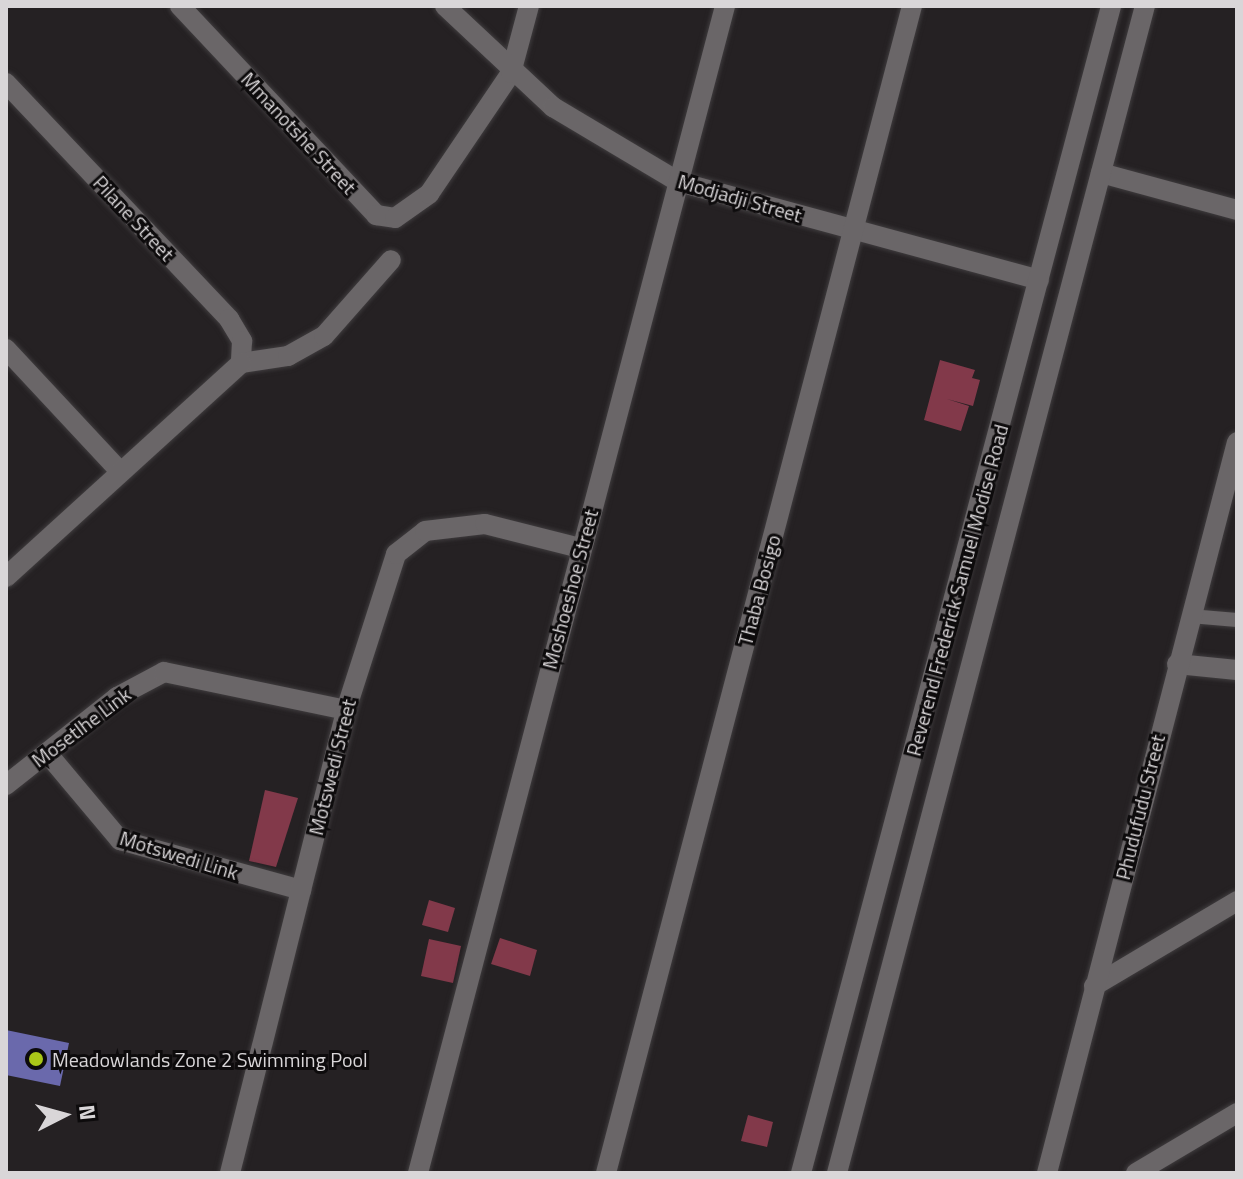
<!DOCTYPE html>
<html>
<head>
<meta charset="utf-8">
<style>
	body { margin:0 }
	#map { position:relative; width:1243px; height:1179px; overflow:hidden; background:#252123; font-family:"Titillium Web",sans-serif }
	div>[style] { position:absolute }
	.water>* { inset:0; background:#6a69ac }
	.building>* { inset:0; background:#82394a }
	.roads { filter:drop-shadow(0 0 2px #3f3c3e) drop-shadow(0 0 2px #3f3c3e) }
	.lane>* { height:14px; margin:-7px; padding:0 7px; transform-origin:7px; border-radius:7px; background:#6a6668 }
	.street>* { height:20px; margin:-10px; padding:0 10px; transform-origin:10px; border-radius:10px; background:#6a6668 }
	.secondary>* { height:20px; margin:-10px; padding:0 10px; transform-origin:10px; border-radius:10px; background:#6a6668 }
	.dots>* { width:22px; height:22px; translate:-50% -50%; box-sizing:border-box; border:4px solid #0d0b0c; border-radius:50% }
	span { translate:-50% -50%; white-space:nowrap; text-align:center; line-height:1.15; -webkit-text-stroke:6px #0d0b0c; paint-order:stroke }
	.street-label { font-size:20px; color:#d9d6d8 }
	.poi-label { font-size:20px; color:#d9d6d8 }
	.left { translate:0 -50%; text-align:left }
	.frame { position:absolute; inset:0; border:8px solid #d9d6d8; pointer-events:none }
	.north { position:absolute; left:24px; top:1075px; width:80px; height:80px; -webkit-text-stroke:6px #0d0b0c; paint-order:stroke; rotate:84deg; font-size:22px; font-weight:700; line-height:32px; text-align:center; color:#d9d6d8 }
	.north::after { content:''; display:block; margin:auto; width:28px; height:36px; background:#d9d6d8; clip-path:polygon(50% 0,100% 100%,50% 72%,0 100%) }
</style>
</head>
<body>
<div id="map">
	<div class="water">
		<i style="clip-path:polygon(6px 1030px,69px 1043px,60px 1086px,6px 1075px)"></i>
	</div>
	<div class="building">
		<i style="clip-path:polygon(940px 360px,975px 370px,972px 378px,980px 380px,973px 406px,947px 399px,969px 406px,961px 431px,924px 420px)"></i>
		<i style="clip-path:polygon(265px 790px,298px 798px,276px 867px,249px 861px)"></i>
		<i style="clip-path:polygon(429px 900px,455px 908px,448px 932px,422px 925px)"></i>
		<i style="clip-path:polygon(500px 938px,537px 950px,530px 976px,491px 964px)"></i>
		<i style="clip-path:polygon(429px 939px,461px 946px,453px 983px,421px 976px)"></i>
		<i style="clip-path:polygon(748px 1115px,773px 1122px,767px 1147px,741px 1141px)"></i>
	</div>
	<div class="roads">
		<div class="lane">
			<i style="left:1190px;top:616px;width:47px;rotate:4.9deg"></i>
		</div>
		<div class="street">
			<i style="left:180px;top:6px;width:287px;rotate:46.8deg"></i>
			<i style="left:376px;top:215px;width:19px;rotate:9deg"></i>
			<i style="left:395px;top:218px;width:42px;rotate:-35.2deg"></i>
			<i style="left:429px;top:194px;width:146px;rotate:-55.9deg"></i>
			<i style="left:511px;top:73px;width:69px;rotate:-75deg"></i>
			<i style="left:445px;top:6px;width:148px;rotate:43.1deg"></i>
			<i style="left:553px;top:107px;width:147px;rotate:30.8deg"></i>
			<i style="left:679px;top:182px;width:373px;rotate:15.2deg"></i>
			<i style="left:6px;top:83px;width:325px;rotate:46.6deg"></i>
			<i style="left:229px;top:319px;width:26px;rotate:59deg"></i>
			<i style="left:242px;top:341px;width:22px;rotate:93deg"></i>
			<i style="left:1101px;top:173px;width:141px;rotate:15.2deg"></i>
			<i style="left:6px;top:349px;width:163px;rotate:47deg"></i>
			<i style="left:241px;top:363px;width:48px;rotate:-8.5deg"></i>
			<i style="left:288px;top:356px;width:41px;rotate:-29.1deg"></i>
			<i style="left:324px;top:336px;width:101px;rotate:-48.6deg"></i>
			<i style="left:6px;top:577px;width:318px;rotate:-42.3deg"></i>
			<i style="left:1177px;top:664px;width:60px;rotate:5.7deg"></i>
			<i style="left:47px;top:753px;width:114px;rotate:50deg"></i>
			<i style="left:120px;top:840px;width:188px;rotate:15.4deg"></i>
			<i style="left:6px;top:785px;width:142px;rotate:-38.4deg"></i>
			<i style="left:117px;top:697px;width:53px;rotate:-28deg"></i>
			<i style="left:164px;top:672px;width:186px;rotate:11.8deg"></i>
			<i style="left:1094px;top:986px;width:166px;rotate:-30.7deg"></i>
			<i style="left:230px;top:1173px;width:477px;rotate:-75.9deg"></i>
			<i style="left:346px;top:710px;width:164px;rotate:-72.2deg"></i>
			<i style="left:396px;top:554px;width:37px;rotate:-38deg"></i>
			<i style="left:425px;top:531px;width:60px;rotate:-6.7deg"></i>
			<i style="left:485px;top:524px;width:98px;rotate:14.2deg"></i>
			<i style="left:418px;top:1173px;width:1207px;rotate:-75.26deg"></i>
			<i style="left:606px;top:1173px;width:1206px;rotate:-75.31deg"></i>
			<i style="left:1047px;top:1173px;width:755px;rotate:-75.43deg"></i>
			<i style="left:1136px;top:1173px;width:117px;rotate:-30.7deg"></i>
		</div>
		<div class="secondary">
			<i style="left:801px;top:1173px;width:1207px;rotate:-75.12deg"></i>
			<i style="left:837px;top:1173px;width:1207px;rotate:-75.22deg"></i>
		</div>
	</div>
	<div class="dots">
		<i style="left:36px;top:1059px;background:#aac718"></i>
	</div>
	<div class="street-label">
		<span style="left:299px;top:133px;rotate:47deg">Mmanotshe Street</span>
		<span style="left:740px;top:198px;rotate:16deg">Modjadji Street</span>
		<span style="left:134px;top:218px;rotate:47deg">Pilane Street</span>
		<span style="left:570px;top:589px;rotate:-75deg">Moshoeshoe Street</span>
		<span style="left:759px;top:590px;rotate:-75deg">Thaba Bosigo</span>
		<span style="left:957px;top:590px;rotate:-75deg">Reverend Frederick Samuel Modise Road</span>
		<span style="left:81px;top:727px;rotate:-37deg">Mosetlhe Link</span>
		<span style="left:332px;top:767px;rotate:-76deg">Motswedi Street</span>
		<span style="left:1140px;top:807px;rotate:-76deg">Phudufudu Street</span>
		<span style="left:179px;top:855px;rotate:17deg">Motswedi Link</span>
	</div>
	<div class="poi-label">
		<span class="left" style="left:52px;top:1059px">Meadowlands Zone 2 Swimming Pool</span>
	</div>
	<div class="frame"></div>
	<div class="north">N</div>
</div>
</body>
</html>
